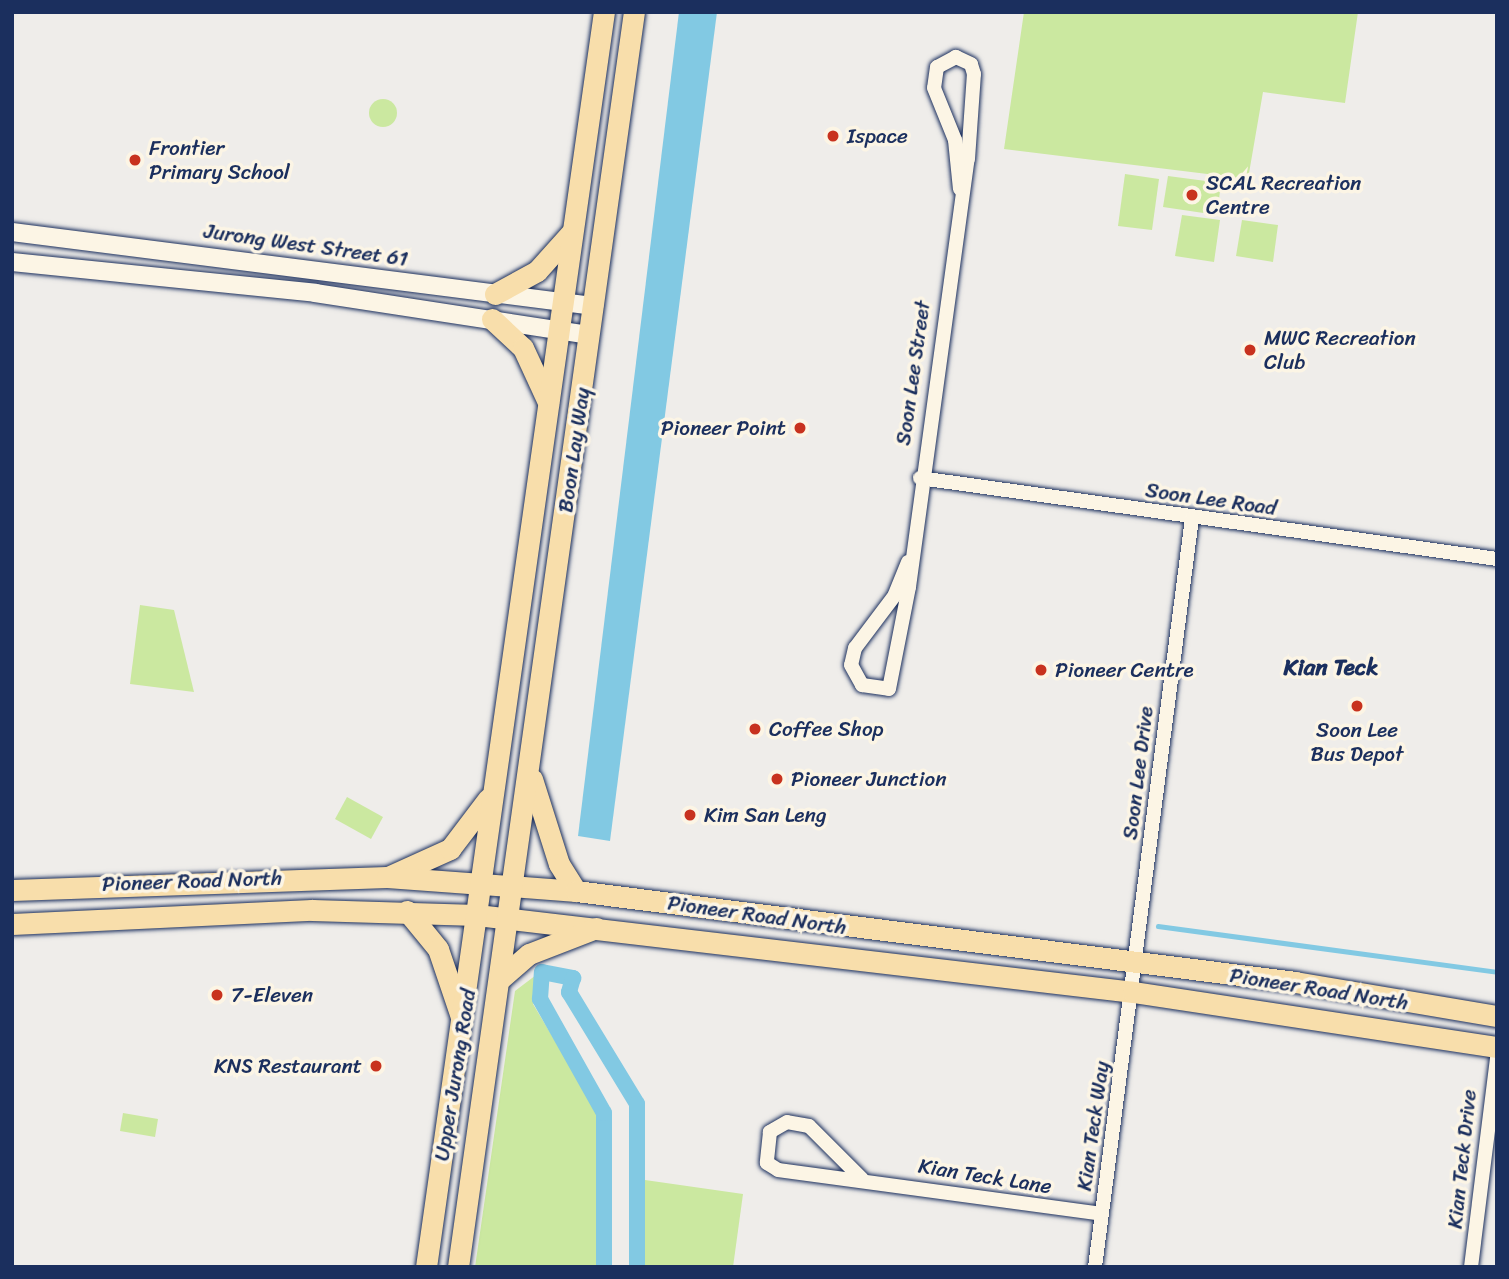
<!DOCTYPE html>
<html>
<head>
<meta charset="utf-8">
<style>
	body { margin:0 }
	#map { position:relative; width:1509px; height:1279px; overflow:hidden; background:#efedea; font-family:Sriracha,sans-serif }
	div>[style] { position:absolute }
	.green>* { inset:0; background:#cbe8a0 }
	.round { border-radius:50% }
	.water>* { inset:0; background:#82c9e3 }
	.stream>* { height:4.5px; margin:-2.25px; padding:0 2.25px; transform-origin:2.25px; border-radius:2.25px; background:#82c9e3 }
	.canal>* { height:16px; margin:-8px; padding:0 8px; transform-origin:8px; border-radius:8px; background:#82c9e3 }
	.roads { filter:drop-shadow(0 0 2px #1b2f5e) drop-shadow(0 0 2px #1b2f5e) }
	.minor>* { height:14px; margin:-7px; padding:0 7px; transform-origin:7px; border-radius:7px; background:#fcf5e5 }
	.tertiary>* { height:18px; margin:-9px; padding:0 9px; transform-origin:9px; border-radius:9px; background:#fcf5e5 }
	.primary>* { height:21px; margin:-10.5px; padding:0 10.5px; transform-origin:10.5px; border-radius:10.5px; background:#f8deab }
	.dots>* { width:19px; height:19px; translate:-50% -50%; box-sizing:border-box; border:4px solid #fcf5e5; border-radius:50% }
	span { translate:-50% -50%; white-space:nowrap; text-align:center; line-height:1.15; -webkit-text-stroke:7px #fcf5e5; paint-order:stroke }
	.poi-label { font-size:21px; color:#1b2f5e }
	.left { translate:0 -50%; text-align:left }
	.right { translate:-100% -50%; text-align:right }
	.street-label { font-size:21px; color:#1b2f5e }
	.neighbourhood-label { font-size:23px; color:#1b2f5e; font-weight:700 }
	.frame { position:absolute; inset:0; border:14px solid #1b2f5e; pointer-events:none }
</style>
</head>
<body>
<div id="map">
	<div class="green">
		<i style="clip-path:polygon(1024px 12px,1358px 12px,1345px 103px,1263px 92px,1248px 179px,1004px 149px)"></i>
		<i class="round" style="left:369px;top:99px;width:28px;height:28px"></i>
		<i style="clip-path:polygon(1125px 174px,1159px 179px,1152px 230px,1118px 226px)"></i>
		<i style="clip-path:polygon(1168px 176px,1221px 183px,1217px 215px,1163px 207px)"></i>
		<i style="clip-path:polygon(1182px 215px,1220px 220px,1214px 262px,1175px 256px)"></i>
		<i style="clip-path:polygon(1242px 220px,1278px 225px,1273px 262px,1236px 256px)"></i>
		<i style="clip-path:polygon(140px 605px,174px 610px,194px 692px,130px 684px)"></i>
		<i style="clip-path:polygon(347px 797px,383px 817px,371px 839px,335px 819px)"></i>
		<i style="clip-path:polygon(540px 972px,533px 1004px,598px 1113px,598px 1267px,475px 1267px,515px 991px)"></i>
		<i style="clip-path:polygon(123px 1113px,158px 1119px,155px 1137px,120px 1131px)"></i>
		<i style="clip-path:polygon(645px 1180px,743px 1194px,733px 1267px,645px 1267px)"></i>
	</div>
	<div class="water">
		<i style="clip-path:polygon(679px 12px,717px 12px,610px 841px,578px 836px)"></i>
	</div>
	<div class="stream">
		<i style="left:1158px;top:926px;width:342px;rotate:7.7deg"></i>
	</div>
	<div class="canal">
		<i style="left:604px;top:1267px;width:154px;rotate:-90deg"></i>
		<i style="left:604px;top:1113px;width:131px;rotate:-119.3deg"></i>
		<i style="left:540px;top:999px;width:27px;rotate:-86deg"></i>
		<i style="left:542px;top:972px;width:32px;rotate:11deg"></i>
		<i style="left:573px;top:978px;width:15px;rotate:106deg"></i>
		<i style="left:569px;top:992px;width:131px;rotate:58.7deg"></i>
		<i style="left:637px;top:1104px;width:163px;rotate:90deg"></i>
	</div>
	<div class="roads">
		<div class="minor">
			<i style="left:920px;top:478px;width:583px;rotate:7.99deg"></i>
			<i style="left:908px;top:562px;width:35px;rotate:112deg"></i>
			<i style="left:895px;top:595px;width:66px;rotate:127deg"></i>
			<i style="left:855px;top:648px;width:17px;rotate:103deg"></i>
			<i style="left:851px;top:665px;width:23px;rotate:61deg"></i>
			<i style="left:862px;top:685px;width:27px;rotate:8deg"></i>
			<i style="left:889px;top:689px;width:104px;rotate:-78.9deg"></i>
			<i style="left:909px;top:587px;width:432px;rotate:-82.2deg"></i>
			<i style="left:968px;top:159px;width:85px;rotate:-86deg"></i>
			<i style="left:974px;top:74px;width:10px;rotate:-107deg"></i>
			<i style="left:971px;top:64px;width:17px;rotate:-155deg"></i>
			<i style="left:956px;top:57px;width:21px;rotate:152deg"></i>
			<i style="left:937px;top:67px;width:21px;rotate:98deg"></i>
			<i style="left:934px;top:88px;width:56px;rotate:68deg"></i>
			<i style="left:955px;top:140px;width:49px;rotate:84.2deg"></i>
			<i style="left:862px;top:1179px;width:75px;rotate:-135deg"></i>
			<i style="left:809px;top:1126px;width:22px;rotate:-170deg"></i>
			<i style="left:787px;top:1122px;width:20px;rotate:150deg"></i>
			<i style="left:770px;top:1132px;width:31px;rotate:96deg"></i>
			<i style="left:767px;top:1163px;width:13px;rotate:32deg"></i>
			<i style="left:778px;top:1170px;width:327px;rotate:7.7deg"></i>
			<i style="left:1095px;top:1267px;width:755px;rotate:-82.62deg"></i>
			<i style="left:1471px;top:1267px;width:212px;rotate:-82.9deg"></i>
		</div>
		<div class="tertiary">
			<i style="left:12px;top:232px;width:587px;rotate:7.25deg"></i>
			<i style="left:12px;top:262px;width:305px;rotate:5.8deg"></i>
			<i style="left:315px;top:293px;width:278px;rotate:8.7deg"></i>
		</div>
		<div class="primary">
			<i style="left:495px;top:294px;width:48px;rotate:-28.7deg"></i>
			<i style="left:537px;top:271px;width:52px;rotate:-48.1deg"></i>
			<i style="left:492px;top:319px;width:42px;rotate:43.1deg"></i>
			<i style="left:523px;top:348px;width:60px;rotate:65.2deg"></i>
			<i style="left:532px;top:779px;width:89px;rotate:72.4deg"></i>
			<i style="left:559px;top:864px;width:32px;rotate:58deg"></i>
			<i style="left:390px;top:876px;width:66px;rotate:-24.2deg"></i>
			<i style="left:450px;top:849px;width:63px;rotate:-52.8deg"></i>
			<i style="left:12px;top:890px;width:375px;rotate:-2deg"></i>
			<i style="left:387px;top:877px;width:190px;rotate:4.2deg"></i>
			<i style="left:576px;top:891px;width:725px;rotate:7.21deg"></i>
			<i style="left:1295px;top:982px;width:205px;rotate:9.6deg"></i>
			<i style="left:407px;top:911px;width:49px;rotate:50.8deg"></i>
			<i style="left:438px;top:949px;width:72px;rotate:71.3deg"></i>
			<i style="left:12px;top:924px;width:300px;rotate:-2.7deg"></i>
			<i style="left:312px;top:910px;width:165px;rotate:1.7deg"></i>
			<i style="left:477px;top:915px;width:661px;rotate:6.69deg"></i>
			<i style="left:1133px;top:992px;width:368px;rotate:8.6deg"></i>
			<i style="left:500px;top:979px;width:38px;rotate:-41deg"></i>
			<i style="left:529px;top:954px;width:72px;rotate:-21.2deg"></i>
			<i style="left:426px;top:1267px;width:1268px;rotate:-81.93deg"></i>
			<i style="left:458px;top:1267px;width:1267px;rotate:-82.02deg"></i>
		</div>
	</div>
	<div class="dots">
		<i style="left:833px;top:136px;background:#c8321e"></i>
		<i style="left:135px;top:160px;background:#c8321e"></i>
		<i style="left:1192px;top:195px;background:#c8321e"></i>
		<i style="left:1250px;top:350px;background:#c8321e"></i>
		<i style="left:800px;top:428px;background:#c8321e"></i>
		<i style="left:1041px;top:670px;background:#c8321e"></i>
		<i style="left:1357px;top:706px;background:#c8321e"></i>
		<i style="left:755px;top:729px;background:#c8321e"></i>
		<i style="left:777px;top:779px;background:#c8321e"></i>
		<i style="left:690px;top:815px;background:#c8321e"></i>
		<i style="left:217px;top:995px;background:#c8321e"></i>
		<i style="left:376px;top:1066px;background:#c8321e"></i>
	</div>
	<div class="poi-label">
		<span class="left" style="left:847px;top:136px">Ispace</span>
		<span class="left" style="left:149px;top:160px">Frontier<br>Primary School</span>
		<span class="left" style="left:1206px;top:195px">SCAL Recreation<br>Centre</span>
		<span class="left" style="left:1264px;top:350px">MWC Recreation<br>Club</span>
		<span class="right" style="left:786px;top:428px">Pioneer Point</span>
		<span class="left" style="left:1055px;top:670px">Pioneer Centre</span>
		<span class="left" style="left:769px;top:729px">Coffee Shop</span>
		<span style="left:1357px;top:742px">Soon Lee<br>Bus Depot</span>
		<span class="left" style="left:791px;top:779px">Pioneer Junction</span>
		<span class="left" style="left:704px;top:815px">Kim San Leng</span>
		<span class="left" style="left:231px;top:995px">7-Eleven</span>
		<span class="right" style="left:362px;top:1066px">KNS Restaurant</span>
	</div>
	<div class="street-label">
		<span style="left:306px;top:245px;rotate:8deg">Jurong West Street 61</span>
		<span style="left:913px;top:373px;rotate:-82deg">Soon Lee Street</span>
		<span style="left:574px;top:450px;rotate:-82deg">Boon Lay Way</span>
		<span style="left:1211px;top:499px;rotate:8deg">Soon Lee Road</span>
		<span style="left:1138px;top:773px;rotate:-83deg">Soon Lee Drive</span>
		<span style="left:192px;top:881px;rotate:-2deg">Pioneer Road North</span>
		<span style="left:757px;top:915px;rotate:8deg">Pioneer Road North</span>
		<span style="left:1319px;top:989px;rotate:9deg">Pioneer Road North</span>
		<span style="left:455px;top:1075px;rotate:-81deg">Upper Jurong Road</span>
		<span style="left:1093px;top:1126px;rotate:-82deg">Kian Teck Way</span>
		<span style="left:1462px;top:1159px;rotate:-84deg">Kian Teck Drive</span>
		<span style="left:985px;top:1176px;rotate:9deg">Kian Teck Lane</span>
	</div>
	<div class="neighbourhood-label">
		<span style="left:1331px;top:668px">Kian Teck</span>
	</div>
	<div class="frame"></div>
</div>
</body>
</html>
